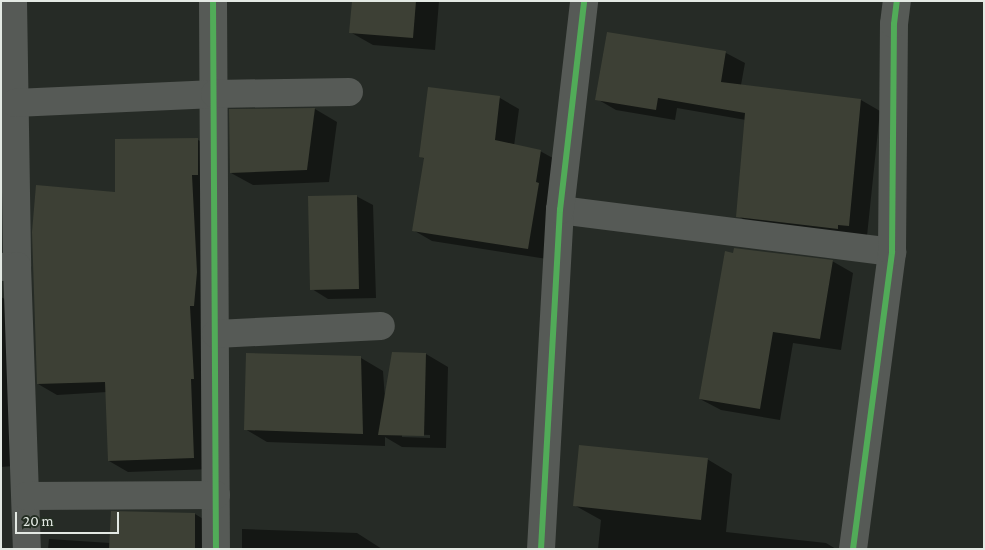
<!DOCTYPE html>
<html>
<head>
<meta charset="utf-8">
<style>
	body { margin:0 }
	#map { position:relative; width:985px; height:550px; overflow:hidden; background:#262b26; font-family:"Crimson Pro",serif }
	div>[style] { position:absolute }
	.shadow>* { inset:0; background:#0007 }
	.building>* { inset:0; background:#3d4035 }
	.street>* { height:28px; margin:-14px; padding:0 14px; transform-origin:14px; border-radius:14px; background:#565a56 }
	.cycleway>* { height:6px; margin:-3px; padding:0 3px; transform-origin:3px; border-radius:3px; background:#51ab58 }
	span { translate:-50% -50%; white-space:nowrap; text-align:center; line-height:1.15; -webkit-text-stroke:4px #242e23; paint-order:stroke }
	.frame { position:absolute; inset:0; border:2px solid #e3e9e3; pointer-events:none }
	.scale { position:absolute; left:15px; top:512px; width:104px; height:22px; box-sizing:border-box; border:2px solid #e3e9e3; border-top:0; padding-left:6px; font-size:15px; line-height:18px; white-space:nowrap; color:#e3e9e3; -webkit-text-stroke:4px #242e23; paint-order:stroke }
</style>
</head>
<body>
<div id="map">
	<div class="shadow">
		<i style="clip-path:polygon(353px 1px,439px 1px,435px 50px,373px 45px,350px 32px)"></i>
		<i style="clip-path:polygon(726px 53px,745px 63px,741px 85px,861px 100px,880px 111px,867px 236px,757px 227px,738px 216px,746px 120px,677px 108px,675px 120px,616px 110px,597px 99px)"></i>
		<i style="clip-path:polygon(500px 98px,519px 109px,514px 146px,540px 151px,560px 162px,547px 259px,432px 241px,413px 230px,425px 159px,421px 157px)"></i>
		<i style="clip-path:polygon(315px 109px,337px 122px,329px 182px,253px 185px,231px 173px,230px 111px)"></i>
		<i style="clip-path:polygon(198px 140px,217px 150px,212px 469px,128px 472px,109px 461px,107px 392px,57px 395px,38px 384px,116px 193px)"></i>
		<i style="clip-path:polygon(356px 196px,373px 205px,376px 298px,328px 299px,312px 289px)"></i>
		<i style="clip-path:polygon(832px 261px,853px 273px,841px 350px,793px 343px,780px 420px,721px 410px,700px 399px)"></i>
		<i style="clip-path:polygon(1px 297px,21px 308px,25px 465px,1px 467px)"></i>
		<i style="clip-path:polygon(evenodd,426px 354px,448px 367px,446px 448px,402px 447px,385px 437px,385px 446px,267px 442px,245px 429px,361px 358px,383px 371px,385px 399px,426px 354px,402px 434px,430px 435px,430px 438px,402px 437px,402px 434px)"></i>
		<i style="clip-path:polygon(707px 459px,732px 474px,726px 532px,826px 543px,836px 549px,598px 549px,601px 520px,574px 505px)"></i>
		<i style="clip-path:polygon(195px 514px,220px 529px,221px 549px,48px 549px,49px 539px,110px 543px)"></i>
		<i style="clip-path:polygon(242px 529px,357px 533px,382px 549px,242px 549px)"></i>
	</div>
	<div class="building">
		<i style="clip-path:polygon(352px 1px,416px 1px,413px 38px,349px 33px)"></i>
		<i style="clip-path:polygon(607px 32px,726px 51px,721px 82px,861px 99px,849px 226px,838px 225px,838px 229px,736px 217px,745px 113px,658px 98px,656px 110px,595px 100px)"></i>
		<i style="clip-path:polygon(428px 87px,500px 96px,495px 140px,541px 150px,536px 182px,539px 183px,528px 249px,412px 231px,424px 158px,419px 157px)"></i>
		<i style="clip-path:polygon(315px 108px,307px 170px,230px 173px,229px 109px)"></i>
		<i style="clip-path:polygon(198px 138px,198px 175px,192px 175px,197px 272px,194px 306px,190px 306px,194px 379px,191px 379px,194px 458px,108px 461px,105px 382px,37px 384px,32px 232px,36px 185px,115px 192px,115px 139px)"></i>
		<i style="clip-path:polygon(357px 195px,359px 289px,310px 290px,308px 196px)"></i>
		<i style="clip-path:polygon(734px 248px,833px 260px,820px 339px,773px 332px,760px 409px,699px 399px,725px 251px,733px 253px)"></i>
		<i style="clip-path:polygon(392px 352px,426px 353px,424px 436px,378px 435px)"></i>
		<i style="clip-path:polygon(246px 353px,361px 356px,363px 434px,244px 430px)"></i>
		<i style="clip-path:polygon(579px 445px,708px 458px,701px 520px,573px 506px)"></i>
		<i style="clip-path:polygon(111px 511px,195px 513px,195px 549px,109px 549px)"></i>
	</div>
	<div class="street">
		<i style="left:13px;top:1px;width:265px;rotate:89.1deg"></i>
		<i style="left:213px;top:1px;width:548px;rotate:89.69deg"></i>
		<i style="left:15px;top:103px;width:200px;rotate:-2.6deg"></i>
		<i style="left:215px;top:94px;width:134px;rotate:-0.9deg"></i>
		<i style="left:560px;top:210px;width:335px;rotate:7.2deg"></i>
		<i style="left:1px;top:267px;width:16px;rotate:-4deg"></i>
		<i style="left:17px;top:266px;width:283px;rotate:88deg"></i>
		<i style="left:216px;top:334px;width:165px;rotate:-2.8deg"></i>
		<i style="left:26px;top:496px;width:190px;rotate:-0.3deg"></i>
		<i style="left:541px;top:549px;width:340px;rotate:-86.8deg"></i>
		<i style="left:560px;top:210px;width:210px;rotate:-83.4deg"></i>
		<i style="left:853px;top:549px;width:300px;rotate:-82.5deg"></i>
		<i style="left:892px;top:252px;width:228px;rotate:-89.5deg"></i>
		<i style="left:894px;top:24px;width:23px;rotate:-83deg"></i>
	</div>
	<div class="cycleway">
		<i style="left:213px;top:1px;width:548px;rotate:89.69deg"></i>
		<i style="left:541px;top:549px;width:340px;rotate:-86.8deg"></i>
		<i style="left:560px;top:210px;width:210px;rotate:-83.4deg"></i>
		<i style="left:853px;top:549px;width:300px;rotate:-82.5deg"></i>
		<i style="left:892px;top:252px;width:228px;rotate:-89.5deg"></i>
		<i style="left:894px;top:24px;width:23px;rotate:-83deg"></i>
	</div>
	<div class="frame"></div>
	<div class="scale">20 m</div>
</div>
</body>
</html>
